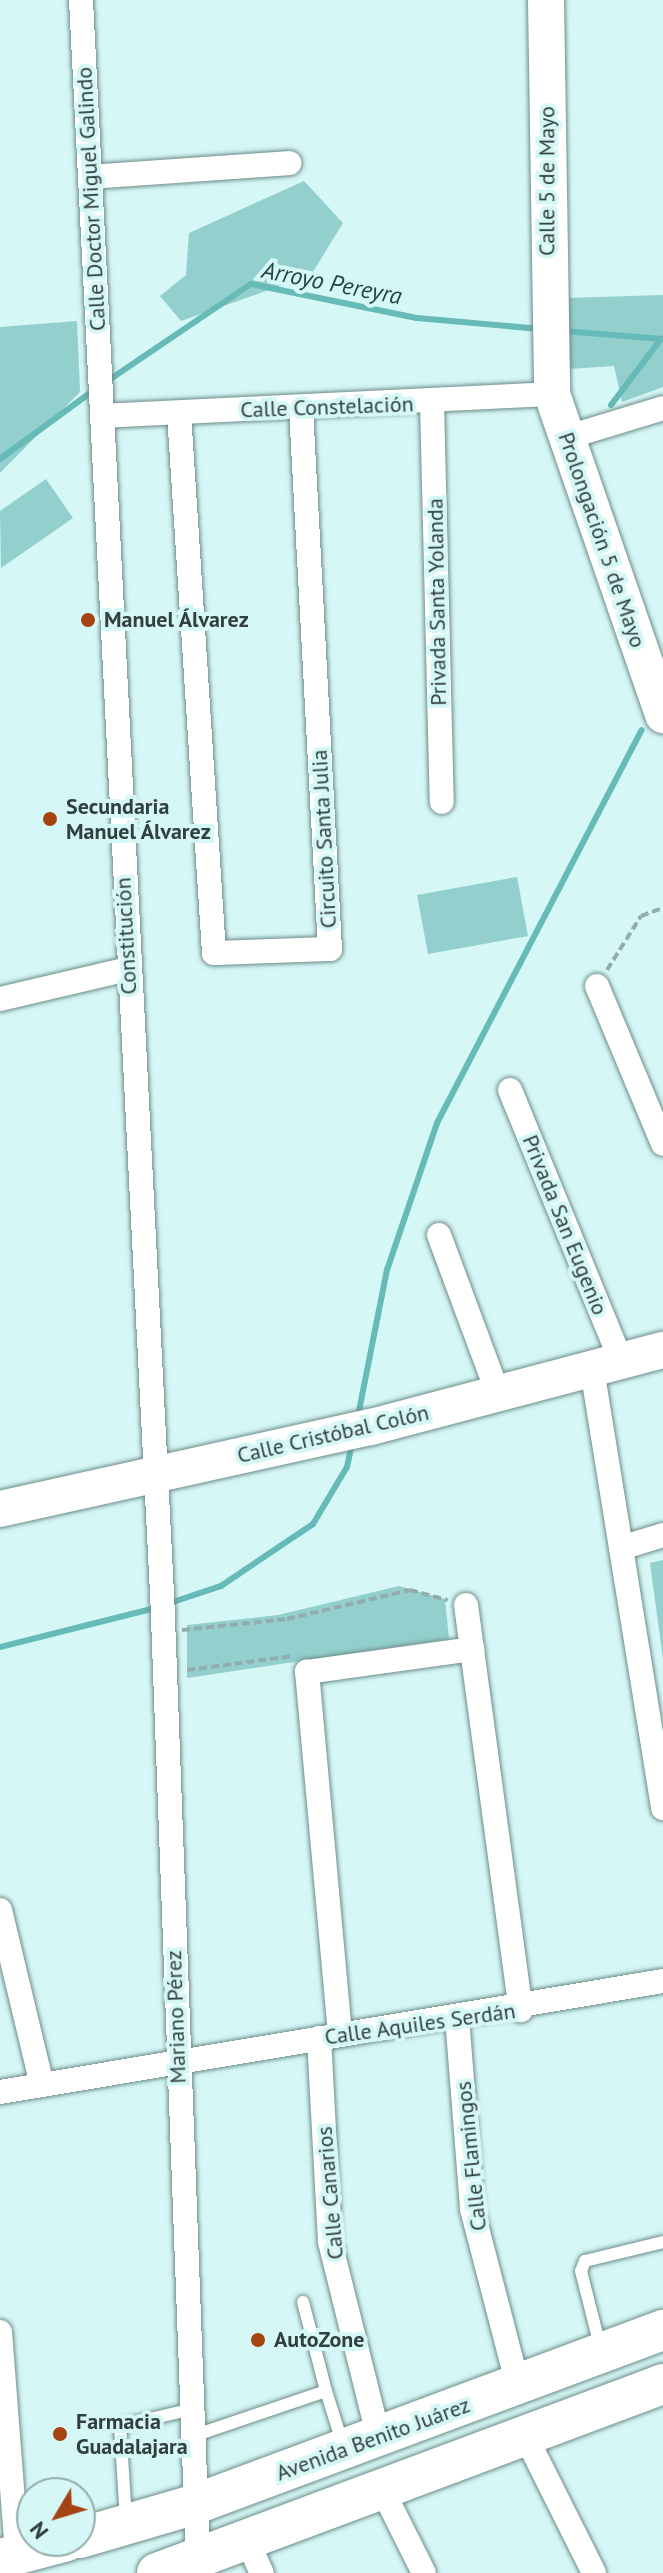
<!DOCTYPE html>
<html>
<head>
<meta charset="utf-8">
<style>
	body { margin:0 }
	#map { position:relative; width:663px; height:2573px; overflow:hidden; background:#d5f7f5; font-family:"PT Sans",sans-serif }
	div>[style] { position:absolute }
	.green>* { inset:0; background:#93cfcc }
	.stream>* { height:6px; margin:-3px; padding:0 3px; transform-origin:3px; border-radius:3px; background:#66bab7 }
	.path>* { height:4px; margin-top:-2px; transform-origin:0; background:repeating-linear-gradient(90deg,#93adac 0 8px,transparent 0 12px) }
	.roads { filter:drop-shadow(0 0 2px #6c8c8a) drop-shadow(0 0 2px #6c8c8a) }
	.lane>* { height:12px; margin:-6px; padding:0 6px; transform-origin:6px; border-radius:6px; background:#fff }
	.street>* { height:24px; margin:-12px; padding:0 12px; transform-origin:12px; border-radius:12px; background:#fff }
	.secondary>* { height:36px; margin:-18px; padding:0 18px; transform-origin:18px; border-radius:18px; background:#fff }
	.primary>* { height:40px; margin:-20px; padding:0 20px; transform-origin:20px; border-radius:20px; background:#fff }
	.dots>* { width:22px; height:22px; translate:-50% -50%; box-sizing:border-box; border:4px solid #d5f7f5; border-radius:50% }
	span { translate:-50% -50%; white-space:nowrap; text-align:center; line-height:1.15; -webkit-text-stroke:8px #d5f7f5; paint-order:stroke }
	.street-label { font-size:22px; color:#313f3e }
	.poi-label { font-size:22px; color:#313f3e; font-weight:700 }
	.left { translate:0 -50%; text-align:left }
	.water-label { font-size:24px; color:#1f4746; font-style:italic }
	.north { position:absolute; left:16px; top:2477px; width:80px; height:80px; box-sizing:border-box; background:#d5f7f5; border:2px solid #93adac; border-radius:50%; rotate:232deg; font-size:22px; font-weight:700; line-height:32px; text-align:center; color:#313f3e }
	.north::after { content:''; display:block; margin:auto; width:28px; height:36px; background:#a74312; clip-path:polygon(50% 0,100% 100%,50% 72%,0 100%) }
</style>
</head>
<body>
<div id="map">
	<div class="green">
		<i style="clip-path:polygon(304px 181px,343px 223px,311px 275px,181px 321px,160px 296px,186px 275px,189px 233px)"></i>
		<i style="clip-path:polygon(663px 295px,663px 387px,622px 402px,614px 366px,568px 369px,567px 298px)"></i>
		<i style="clip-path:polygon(77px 321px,80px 392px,0 473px,0 327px)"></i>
		<i style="clip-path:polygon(46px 479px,73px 518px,1px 568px,0 511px)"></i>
		<i style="clip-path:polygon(517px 877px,528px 936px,428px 954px,417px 895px)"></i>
		<i style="clip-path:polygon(663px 1560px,663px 1659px,650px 1563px)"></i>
		<i style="clip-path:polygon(399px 1586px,445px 1599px,449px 1639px,187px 1678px,187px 1625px,278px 1615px)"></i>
	</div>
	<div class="stream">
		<i style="left:564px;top:331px;width:99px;rotate:4.6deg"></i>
		<i style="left:106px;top:382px;width:175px;rotate:-34.1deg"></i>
		<i style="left:251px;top:284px;width:169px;rotate:11.6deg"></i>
		<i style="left:417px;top:318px;width:124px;rotate:5.1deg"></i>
		<i style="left:611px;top:405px;width:83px;rotate:-52.9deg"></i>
		<i style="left:0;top:459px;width:117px;rotate:-36.3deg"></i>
		<i style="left:358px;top:1416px;width:149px;rotate:-78.8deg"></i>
		<i style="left:387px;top:1270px;width:155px;rotate:-71.2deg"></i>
		<i style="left:437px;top:1123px;width:443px;rotate:-62.5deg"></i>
		<i style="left:170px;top:1603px;width:54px;rotate:-18.4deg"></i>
		<i style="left:221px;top:1586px;width:111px;rotate:-34deg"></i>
		<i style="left:313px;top:1524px;width:66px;rotate:-59.2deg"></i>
		<i style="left:347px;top:1467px;width:25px;rotate:-78deg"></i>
		<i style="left:0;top:1647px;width:160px;rotate:-14.1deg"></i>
	</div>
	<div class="path">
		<i style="left:607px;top:970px;width:64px;rotate:-57.8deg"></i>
		<i style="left:641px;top:916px;width:23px;rotate:-20deg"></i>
		<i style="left:182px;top:1630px;width:106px;rotate:-6deg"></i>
		<i style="left:287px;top:1619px;width:126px;rotate:-13.3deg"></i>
		<i style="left:410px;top:1590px;width:39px;rotate:15deg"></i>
		<i style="left:187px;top:1670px;width:107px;rotate:-7.5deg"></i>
	</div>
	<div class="roads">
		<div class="lane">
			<i style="left:600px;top:2346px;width:77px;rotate:-104.2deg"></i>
			<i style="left:581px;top:2271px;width:11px;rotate:-68deg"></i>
			<i style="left:585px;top:2261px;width:80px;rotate:-13.7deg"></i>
			<i style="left:326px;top:2391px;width:57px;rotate:72.5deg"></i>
			<i style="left:193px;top:2436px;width:140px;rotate:-18.7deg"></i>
			<i style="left:326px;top:2391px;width:92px;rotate:-104.5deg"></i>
			<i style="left:126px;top:2519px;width:93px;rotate:-93.7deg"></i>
			<i style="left:120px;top:2426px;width:70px;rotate:-13.2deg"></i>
		</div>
		<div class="street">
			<i style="left:81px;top:0;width:1593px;rotate:87.09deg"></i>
			<i style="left:162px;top:1591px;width:970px;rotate:87.87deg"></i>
			<i style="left:90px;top:177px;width:200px;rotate:-4deg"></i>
			<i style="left:432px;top:403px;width:399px;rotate:88.6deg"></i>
			<i style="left:179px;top:413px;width:541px;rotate:86.29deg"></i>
			<i style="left:214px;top:953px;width:116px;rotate:-2deg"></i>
			<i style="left:330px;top:949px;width:542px;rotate:-93.07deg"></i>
			<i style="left:102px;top:416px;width:451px;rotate:-2.8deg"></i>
			<i style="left:565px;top:438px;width:102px;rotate:-17deg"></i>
			<i style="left:597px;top:986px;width:171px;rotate:67.3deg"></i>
			<i style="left:0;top:999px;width:131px;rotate:-13.2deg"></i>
			<i style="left:510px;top:1090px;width:293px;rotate:67.7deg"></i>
			<i style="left:439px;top:1235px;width:170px;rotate:69.6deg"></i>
			<i style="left:592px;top:1369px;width:445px;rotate:80.8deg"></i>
			<i style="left:621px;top:1548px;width:44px;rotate:-17.2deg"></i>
			<i style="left:466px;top:1605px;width:409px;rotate:82.3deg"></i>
			<i style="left:0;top:1910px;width:180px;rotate:76.5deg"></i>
			<i style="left:457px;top:2017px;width:193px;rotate:85.5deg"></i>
			<i style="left:472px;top:2209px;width:182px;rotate:75.4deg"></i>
			<i style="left:340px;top:2034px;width:364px;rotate:-95.2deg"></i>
			<i style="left:307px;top:1672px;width:167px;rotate:-7.9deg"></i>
			<i style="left:319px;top:2038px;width:204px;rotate:86.9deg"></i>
			<i style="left:330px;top:2242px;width:203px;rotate:76deg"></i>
			<i style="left:0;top:2092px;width:672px;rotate:-9.5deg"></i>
			<i style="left:0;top:2332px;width:224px;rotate:85.6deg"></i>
			<i style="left:526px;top:2437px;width:152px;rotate:63.4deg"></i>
			<i style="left:384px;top:2493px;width:89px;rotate:63.4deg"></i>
			<i style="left:248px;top:2542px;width:34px;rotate:66deg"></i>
		</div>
		<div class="secondary">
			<i style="left:546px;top:0;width:394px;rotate:89.1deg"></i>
			<i style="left:552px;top:394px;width:340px;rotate:70.9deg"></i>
			<i style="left:0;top:1509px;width:380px;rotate:-12.5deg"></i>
			<i style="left:371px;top:1427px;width:302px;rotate:-14.8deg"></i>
		</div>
		<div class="primary">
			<i style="left:80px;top:2538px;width:118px;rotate:-16.3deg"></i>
			<i style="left:193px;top:2505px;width:502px;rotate:-20.42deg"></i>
			<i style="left:0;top:2559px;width:69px;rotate:-15deg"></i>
			<i style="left:157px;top:2573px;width:540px;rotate:-20.48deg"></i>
		</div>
	</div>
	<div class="dots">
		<i style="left:88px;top:620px;background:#a74312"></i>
		<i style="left:50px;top:819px;background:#a74312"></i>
		<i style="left:258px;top:2340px;background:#a74312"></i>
		<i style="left:60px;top:2434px;background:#a74312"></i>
	</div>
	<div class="street-label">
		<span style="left:547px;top:181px;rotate:-90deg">Calle 5 de Mayo</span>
		<span style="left:91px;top:199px;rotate:-93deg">Calle Doctor Miguel Galindo</span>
		<span style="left:327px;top:407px;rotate:-2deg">Calle Constelación</span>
		<span style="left:602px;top:540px;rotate:71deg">Prolongación 5 de Mayo</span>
		<span style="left:437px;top:602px;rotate:-91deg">Privada Santa Yolanda</span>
		<span style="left:324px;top:839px;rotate:-93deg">Circuito Santa Julia</span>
		<span style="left:126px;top:936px;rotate:-93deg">Constitución</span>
		<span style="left:565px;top:1225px;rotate:68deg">Privada San Eugenio</span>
		<span style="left:333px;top:1434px;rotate:-13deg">Calle Cristóbal Colón</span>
		<span style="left:176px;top:2017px;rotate:-92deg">Mariano Pérez</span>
		<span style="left:420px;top:2024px;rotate:-8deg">Calle Aquiles Serdán</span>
		<span style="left:471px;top:2156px;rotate:-96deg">Calle Flamingos</span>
		<span style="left:330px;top:2193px;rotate:-95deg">Calle Canarios</span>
		<span style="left:373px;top:2439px;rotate:-20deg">Avenida Benito Juárez</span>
	</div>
	<div class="poi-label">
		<span class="left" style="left:104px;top:620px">Manuel Álvarez</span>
		<span class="left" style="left:66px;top:819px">Secundaria<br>Manuel Álvarez</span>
		<span class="left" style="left:274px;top:2340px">AutoZone</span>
		<span class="left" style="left:76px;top:2434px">Farmacia<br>Guadalajara</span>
	</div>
	<div class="water-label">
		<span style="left:332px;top:283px;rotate:11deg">Arroyo Pereyra</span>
	</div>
	<div class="north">N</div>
</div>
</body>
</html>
